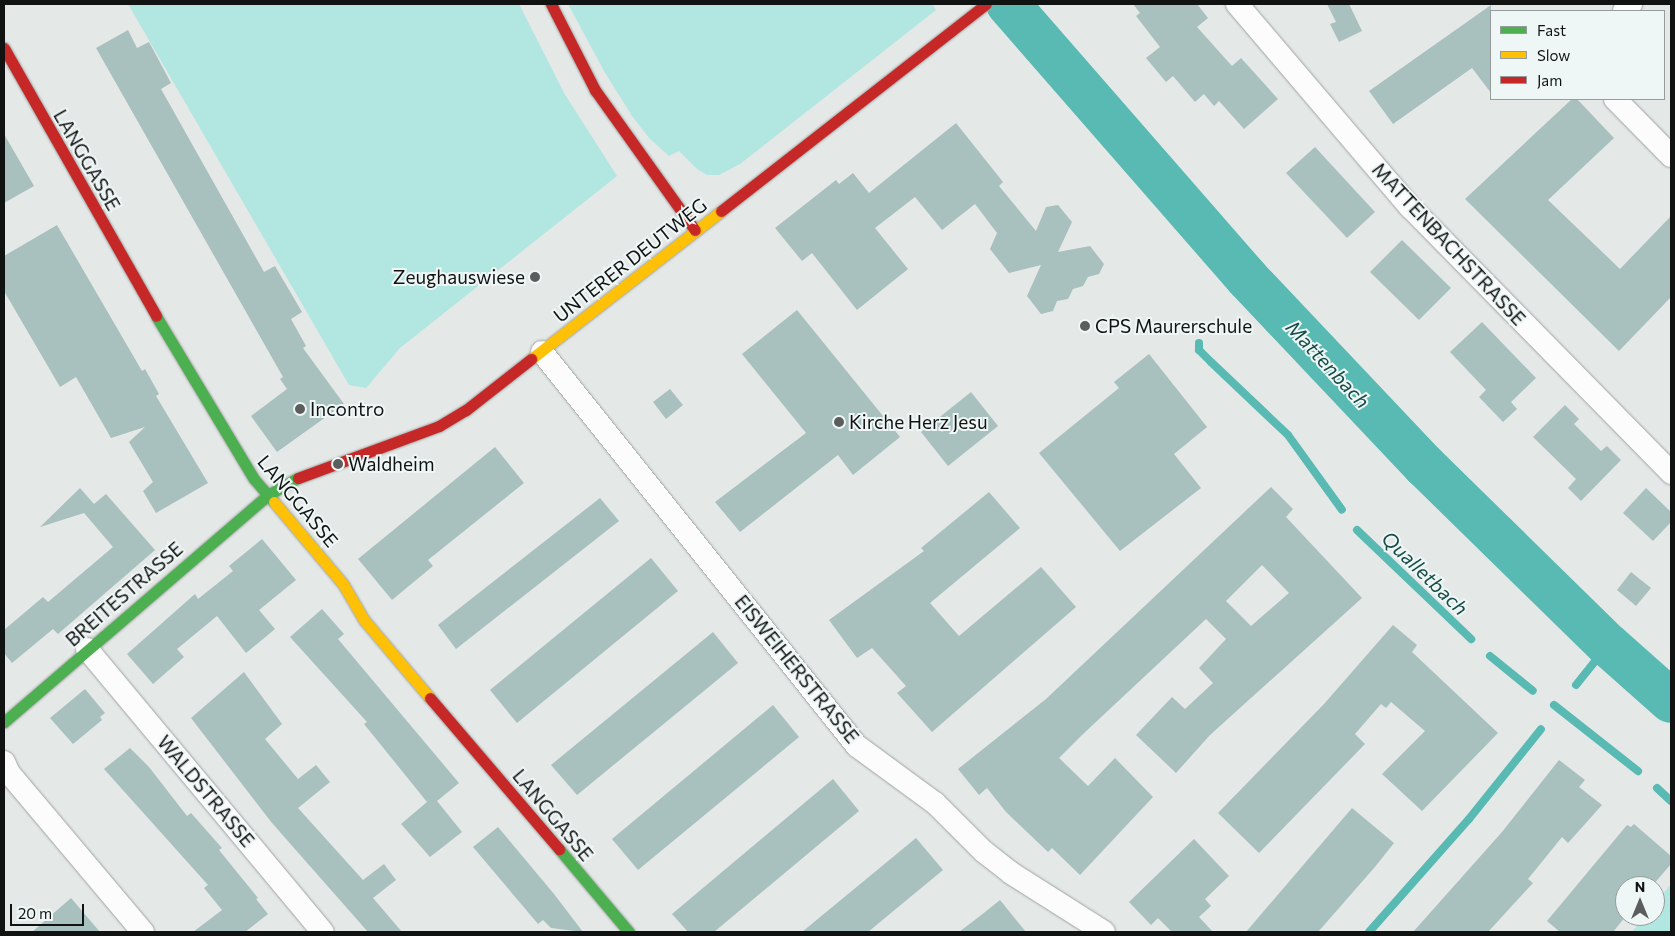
<!DOCTYPE html>
<html>
<head>
<meta charset="utf-8">
<style>
	body { margin:0 }
	#map { position:relative; width:1675px; height:936px; overflow:hidden; background:#e4e8e7; font-family:Commissioner,sans-serif }
	div>[style] { position:absolute }
	.green>* { inset:0; background:#b2e6e0 }
	.stream>* { height:8px; margin:-4px; padding:0 4px; transform-origin:4px; border-radius:4px; background:#58bab2 }
	.river>* { height:44px; margin:-22px; padding:0 22px; transform-origin:22px; border-radius:22px; background:#58bab2 }
	.building>* { inset:0; background:#a8c0be }
	.roads { filter:drop-shadow(0 0 1px #9fa3a2) drop-shadow(0 0 1px #9fa3a2) }
	.street>* { height:22px; margin:-11px; padding:0 11px; transform-origin:11px; border-radius:11px; background:#fbfcfb }
	.fast>* { height:11px; margin:-5.5px; padding:0 5.5px; transform-origin:5.5px; border-radius:5.5px; background:#4caf50 }
	.slow>* { height:11px; margin:-5.5px; padding:0 5.5px; transform-origin:5.5px; border-radius:5.5px; background:#ffc107 }
	.jam>* { height:11px; margin:-5.5px; padding:0 5.5px; transform-origin:5.5px; border-radius:5.5px; background:#c62828 }
	.dots>* { width:14px; height:14px; translate:-50% -50%; box-sizing:border-box; border:2px solid #eff7f6; border-radius:50% }
	span { translate:-50% -50%; white-space:nowrap; text-align:center; line-height:1.15; -webkit-text-stroke:4px #eff7f6; paint-order:stroke }
	.street-label { font-size:19px; color:#111313 }
	.poi-label { font-size:19px; color:#111313 }
	.right { translate:-100% -50%; text-align:right }
	.left { translate:0 -50%; text-align:left }
	.water-label { font-size:20px; color:#174c47; font-style:italic }
	.frame { position:absolute; inset:0; border:5px solid #111313; pointer-events:none }
	.legend { position:absolute; left:1490px; top:10px; width:175px; height:90px; box-sizing:border-box; background:#eff7f6; border:1px solid #969c9b; margin:0; padding:6px 9px; list-style:none; font-size:15px; color:#111313 }
	.legend li { display:flex; align-items:center; gap:10px; height:25px }
	.legend b { width:25px; border:1px solid #969c9b }
	.north { position:absolute; left:1615px; top:876px; width:50px; height:50px; box-sizing:border-box; background:#eff7f6; border:1px solid #969c9b; border-radius:50%; rotate:0deg; font-size:14px; font-weight:700; line-height:20px; text-align:center; color:#111313 }
	.north::after { content:''; display:block; margin:auto; width:18px; height:22px; background:#5b5e5d; clip-path:polygon(50% 0,100% 100%,50% 72%,0 100%) }
	.scale { position:absolute; left:10px; top:904px; width:74px; height:22px; box-sizing:border-box; border:2px solid #111313; border-top:0; padding-left:6px; font-size:15px; line-height:18px; white-space:nowrap; color:#111313; -webkit-text-stroke:4px #eff7f6; paint-order:stroke }
</style>
</head>
<body>
<div id="map">
	<div class="green">
		<i style="clip-path:polygon(128px 4px,519px 4px,564px 93px,617px 176px,400px 348px,366px 388px,349px 385px)"></i>
		<i style="clip-path:polygon(568px 4px,932px 4px,936px 10px,740px 164px,719px 175px,707px 175px,697px 169px,679px 151px,669px 156px,649px 138px,632px 116px,604px 71px)"></i>
		<i style="clip-path:polygon(1671px 884px,1671px 932px,1632px 932px,1645px 916px,1655px 916px,1655px 904px)"></i>
	</div>
	<div class="stream">
		<i style="left:1245px;top:281px;width:4px;rotate:-56deg"></i>
		<i style="left:1199px;top:343px;width:7px;rotate:90deg"></i>
		<i style="left:1199px;top:350px;width:17px;rotate:45deg"></i>
		<i style="left:1211px;top:362px;width:106px;rotate:43.5deg"></i>
		<i style="left:1288px;top:435px;width:92px;rotate:54.2deg"></i>
		<i style="left:1357px;top:530px;width:158px;rotate:43.7deg"></i>
		<i style="left:1490px;top:656px;width:55px;rotate:39.1deg"></i>
		<i style="left:1576px;top:685px;width:51px;rotate:-51.3deg"></i>
		<i style="left:1554px;top:705px;width:107px;rotate:38.2deg"></i>
		<i style="left:1657px;top:788px;width:19px;rotate:43deg"></i>
		<i style="left:1369px;top:932px;width:151px;rotate:-48.5deg"></i>
		<i style="left:1469px;top:819px;width:115px;rotate:-51.3deg"></i>
	</div>
	<div class="river">
		<i style="left:1008px;top:4px;width:364px;rotate:48.9deg"></i>
		<i style="left:1247px;top:278px;width:259px;rotate:46.6deg"></i>
		<i style="left:1425px;top:466px;width:256px;rotate:44.4deg"></i>
		<i style="left:1608px;top:645px;width:84px;rotate:41.6deg"></i>
	</div>
	<div class="building">
		<i style="clip-path:polygon(1133px 4px,1197px 4px,1208px 18px,1197px 27px,1232px 66px,1241px 58px,1278px 99px,1244px 129px,1219px 101px,1214px 106px,1204px 94px,1195px 102px,1173px 76px,1166px 82px,1146px 58px,1160px 47px,1136px 16px,1140px 13px)"></i>
		<i style="clip-path:polygon(1327px 4px,1349px 4px,1362px 31px,1339px 42px,1330px 24px,1336px 22px)"></i>
		<i style="clip-path:polygon(1491px 5px,1491px 93px,1472px 68px,1393px 124px,1369px 91px)"></i>
		<i style="clip-path:polygon(128px 30px,137px 48px,149px 42px,171px 83px,161px 89px,264px 272px,275px 266px,302px 312px,291px 319px,306px 346px,303px 348px,344px 404px,277px 452px,251px 416px,287px 389px,280px 379px,283px 377px,96px 48px)"></i>
		<i style="clip-path:polygon(1572px 99px,1577px 99px,1614px 138px,1548px 200px,1620px 269px,1671px 216px,1671px 297px,1619px 351px,1465px 199px)"></i>
		<i style="clip-path:polygon(956px 123px,1003px 182px,999px 186px,1036px 231px,1046px 207px,1058px 205px,1072px 222px,1058px 252px,1090px 246px,1104px 264px,1099px 274px,1088px 277px,1083px 286px,1073px 289px,1068px 299px,1057px 301px,1053px 311px,1041px 314px,1027px 296px,1041px 265px,1009px 273px,990px 249px,997px 233px,975px 204px,942px 230px,915px 197px,875px 228px,908px 269px,857px 310px,812px 253px,802px 261px,775px 228px,836px 180px,839px 184px,853px 173px,869px 193px)"></i>
		<i style="clip-path:polygon(4px 134px,34px 186px,4px 203px)"></i>
		<i style="clip-path:polygon(1315px 147px,1375px 212px,1347px 238px,1286px 173px)"></i>
		<i style="clip-path:polygon(57px 225px,142px 371px,145px 369px,159px 394px,156px 396px,208px 483px,156px 513px,143px 491px,153px 482px,129px 442px,145px 427px,111px 438px,76px 377px,60px 387px,4px 291px,4px 256px)"></i>
		<i style="clip-path:polygon(1402px 240px,1451px 288px,1419px 320px,1370px 272px)"></i>
		<i style="clip-path:polygon(797px 310px,900px 437px,853px 475px,838px 455px,740px 532px,715px 502px,806px 433px,742px 354px)"></i>
		<i style="clip-path:polygon(1482px 322px,1536px 378px,1511px 402px,1517px 409px,1503px 422px,1479px 397px,1486px 390px,1450px 352px)"></i>
		<i style="clip-path:polygon(1149px 354px,1207px 427px,1174px 454px,1201px 488px,1120px 551px,1039px 453px,1119px 388px,1114px 382px)"></i>
		<i style="clip-path:polygon(670px 389px,683px 405px,666px 419px,653px 402px)"></i>
		<i style="clip-path:polygon(971px 392px,998px 426px,948px 466px,921px 432px)"></i>
		<i style="clip-path:polygon(1565px 405px,1579px 419px,1574px 424px,1601px 451px,1607px 446px,1621px 460px,1581px 501px,1568px 488px,1576px 479px,1533px 437px)"></i>
		<i style="clip-path:polygon(495px 447px,524px 483px,428px 560px,433px 566px,392px 600px,358px 559px)"></i>
		<i style="clip-path:polygon(evenodd,1271px 487px,1293px 509px,1286px 517px,1362px 598px,1210px 735px,1176px 773px,1136px 735px,1172px 697px,1185px 709px,1213px 683px,1199px 668px,1226px 639px,1206px 619px,1082px 735px,1059px 758px,1088px 786px,1115px 758px,1153px 797px,1080px 875px,1052px 848px,1048px 852px,1006px 812px,987px 788px,979px 795px,958px 769px,1046px 699px,1271px 487px,1262px 565px,1289px 593px,1251px 626px,1226px 601px,1262px 565px)"></i>
		<i style="clip-path:polygon(80px 488px,94px 504px,106px 494px,155px 550px,58px 634px,53px 629px,12px 663px,4px 653px,4px 630px,43px 597px,48px 602px,113px 547px,84px 513px,40px 527px)"></i>
		<i style="clip-path:polygon(1646px 488px,1671px 512px,1671px 522px,1653px 541px,1623px 513px)"></i>
		<i style="clip-path:polygon(989px 492px,1020px 528px,930px 603px,959px 636px,1041px 567px,1076px 607px,932px 732px,897px 693px,906px 686px,872px 648px,857px 658px,829px 620px,924px 551px,921px 548px)"></i>
		<i style="clip-path:polygon(600px 498px,619px 521px,456px 649px,438px 625px)"></i>
		<i style="clip-path:polygon(262px 539px,296px 580px,259px 610px,275px 629px,246px 653px,217px 616px,177px 649px,184px 657px,153px 684px,127px 654px,195px 594px,198px 599px,233px 571px,229px 566px)"></i>
		<i style="clip-path:polygon(651px 558px,678px 591px,517px 723px,490px 690px)"></i>
		<i style="clip-path:polygon(1631px 572px,1651px 588px,1636px 606px,1617px 590px)"></i>
		<i style="clip-path:polygon(322px 609px,344px 634px,338px 639px,459px 783px,437px 801px,462px 832px,430px 857px,401px 824px,427px 802px,364px 724px,367px 722px,290px 637px)"></i>
		<i style="clip-path:polygon(1393px 625px,1417px 645px,1412px 652px,1498px 733px,1422px 811px,1382px 774px,1425px 731px,1391px 702px,1386px 708px,1381px 704px,1355px 734px,1365px 744px,1259px 853px,1218px 813px,1324px 704px)"></i>
		<i style="clip-path:polygon(713px 632px,738px 663px,577px 795px,551px 765px)"></i>
		<i style="clip-path:polygon(244px 672px,282px 724px,265px 739px,298px 779px,316px 765px,330px 782px,298px 808px,363px 880px,384px 864px,396px 880px,373px 898px,402px 932px,368px 932px,272px 823px,191px 718px)"></i>
		<i style="clip-path:polygon(85px 689px,105px 713px,100px 717px,102px 720px,73px 744px,50px 718px)"></i>
		<i style="clip-path:polygon(773px 705px,799px 737px,638px 870px,612px 839px)"></i>
		<i style="clip-path:polygon(130px 748px,149px 767px,187px 816px,191px 813px,222px 848px,219px 850px,258px 898px,256px 899px,268px 914px,245px 932px,193px 932px,222px 910px,204px 888px,208px 885px,104px 769px)"></i>
		<i style="clip-path:polygon(1559px 760px,1585px 780px,1579px 787px,1602px 805px,1568px 843px,1562px 837px,1528px 879px,1533px 883px,1488px 932px,1413px 932px,1502px 832px)"></i>
		<i style="clip-path:polygon(833px 779px,859px 811px,714px 932px,688px 932px,672px 914px)"></i>
		<i style="clip-path:polygon(1352px 808px,1394px 843px,1374px 868px,1318px 932px,1246px 932px)"></i>
		<i style="clip-path:polygon(1634px 824px,1671px 856px,1671px 864px,1652px 886px,1625px 886px,1626px 916px,1613px 932px,1560px 932px,1547px 921px,1627px 825px,1631px 827px)"></i>
		<i style="clip-path:polygon(498px 827px,554px 894px,583px 932px,551px 928px,543px 920px,538px 924px,473px 847px)"></i>
		<i style="clip-path:polygon(916px 838px,943px 870px,868px 932px,802px 932px)"></i>
		<i style="clip-path:polygon(1194px 839px,1229px 876px,1205px 899px,1211px 906px,1199px 917px,1213px 932px,1172px 932px,1158px 918px,1151px 925px,1129px 902px)"></i>
		<i style="clip-path:polygon(71px 898px,100px 932px,32px 932px)"></i>
		<i style="clip-path:polygon(1000px 900px,1026px 932px,959px 932px,980px 916px)"></i>
	</div>
	<div class="roads">
		<div class="street">
			<i style="left:1237px;top:4px;width:267px;rotate:49.6deg"></i>
			<i style="left:1410px;top:207px;width:373px;rotate:45.5deg"></i>
			<i style="left:1624px;top:11px;width:10px;rotate:-45deg"></i>
			<i style="left:1615px;top:99px;width:80px;rotate:45.5deg"></i>
			<i style="left:542px;top:352px;width:504px;rotate:51.36deg"></i>
			<i style="left:857px;top:746px;width:97px;rotate:36.2deg"></i>
			<i style="left:935px;top:803px;width:68px;rotate:45deg"></i>
			<i style="left:983px;top:851px;width:36px;rotate:38deg"></i>
			<i style="left:1011px;top:873px;width:110px;rotate:32.4deg"></i>
			<i style="left:87px;top:649px;width:368px;rotate:50.2deg"></i>
			<i style="left:4px;top:762px;width:12px;rotate:66deg"></i>
			<i style="left:9px;top:773px;width:208px;rotate:49.9deg"></i>
		</div>
		<div class="fast">
			<i style="left:156px;top:316px;width:190px;rotate:59deg"></i>
			<i style="left:254px;top:479px;width:30px;rotate:49deg"></i>
			<i style="left:4px;top:722px;width:348px;rotate:-40.7deg"></i>
			<i style="left:268px;top:495px;width:34px;rotate:-30deg"></i>
			<i style="left:559px;top:849px;width:109px;rotate:49.9deg"></i>
		</div>
		<div class="slow">
			<i style="left:531px;top:359px;width:241px;rotate:-37.9deg"></i>
			<i style="left:274px;top:502px;width:107px;rotate:49.9deg"></i>
			<i style="left:343px;top:584px;width:42px;rotate:59.7deg"></i>
			<i style="left:364px;top:620px;width:102px;rotate:49.8deg"></i>
		</div>
		<div class="jam">
			<i style="left:551px;top:4px;width:97px;rotate:62.9deg"></i>
			<i style="left:595px;top:90px;width:172px;rotate:54.5deg"></i>
			<i style="left:4px;top:48px;width:308px;rotate:60.4deg"></i>
			<i style="left:721px;top:211px;width:336px;rotate:-38deg"></i>
			<i style="left:298px;top:478px;width:150px;rotate:-20.2deg"></i>
			<i style="left:439px;top:426px;width:31px;rotate:-31deg"></i>
			<i style="left:466px;top:410px;width:83px;rotate:-38.1deg"></i>
			<i style="left:430px;top:698px;width:199px;rotate:49.5deg"></i>
		</div>
	</div>
	<div class="dots">
		<i style="left:535px;top:277px;background:#5b5e5d"></i>
		<i style="left:1085px;top:326px;background:#5b5e5d"></i>
		<i style="left:300px;top:409px;background:#5b5e5d"></i>
		<i style="left:839px;top:422px;background:#5b5e5d"></i>
		<i style="left:338px;top:464px;background:#5b5e5d"></i>
	</div>
	<div class="street-label">
		<span style="left:87px;top:160px;rotate:60deg">LANGGASSE</span>
		<span style="left:1449px;top:244px;rotate:47deg">MATTENBACHSTRASSE</span>
		<span style="left:630px;top:260px;rotate:-38deg">UNTERER DEUTWEG</span>
		<span style="left:298px;top:501px;rotate:50deg">LANGGASSE</span>
		<span style="left:124px;top:594px;rotate:-41deg">BREITESTRASSE</span>
		<span style="left:797px;top:669px;rotate:51deg">EISWEIHERSTRASSE</span>
		<span style="left:206px;top:791px;rotate:50deg">WALDSTRASSE</span>
		<span style="left:553px;top:815px;rotate:50deg">LANGGASSE</span>
	</div>
	<div class="poi-label">
		<span class="right" style="left:525px;top:277px">Zeughauswiese</span>
		<span class="left" style="left:1095px;top:326px">CPS Maurerschule</span>
		<span class="left" style="left:310px;top:409px">Incontro</span>
		<span class="left" style="left:849px;top:422px">Kirche Herz Jesu</span>
		<span class="left" style="left:348px;top:464px">Waldheim</span>
	</div>
	<div class="water-label">
		<span style="left:1328px;top:364px;rotate:47deg">Mattenbach</span>
		<span style="left:1425px;top:573px;rotate:44deg">Qualletbach</span>
	</div>
	<div class="frame"></div>
	<ul class="legend">
	<li><b style="height:6px;background:#4caf50"></b>Fast</li>
	<li><b style="height:6px;background:#ffc107"></b>Slow</li>
	<li><b style="height:6px;background:#c62828"></b>Jam</li>
	</ul>
	<div class="north">N</div>
	<div class="scale">20 m</div>
</div>
</body>
</html>
